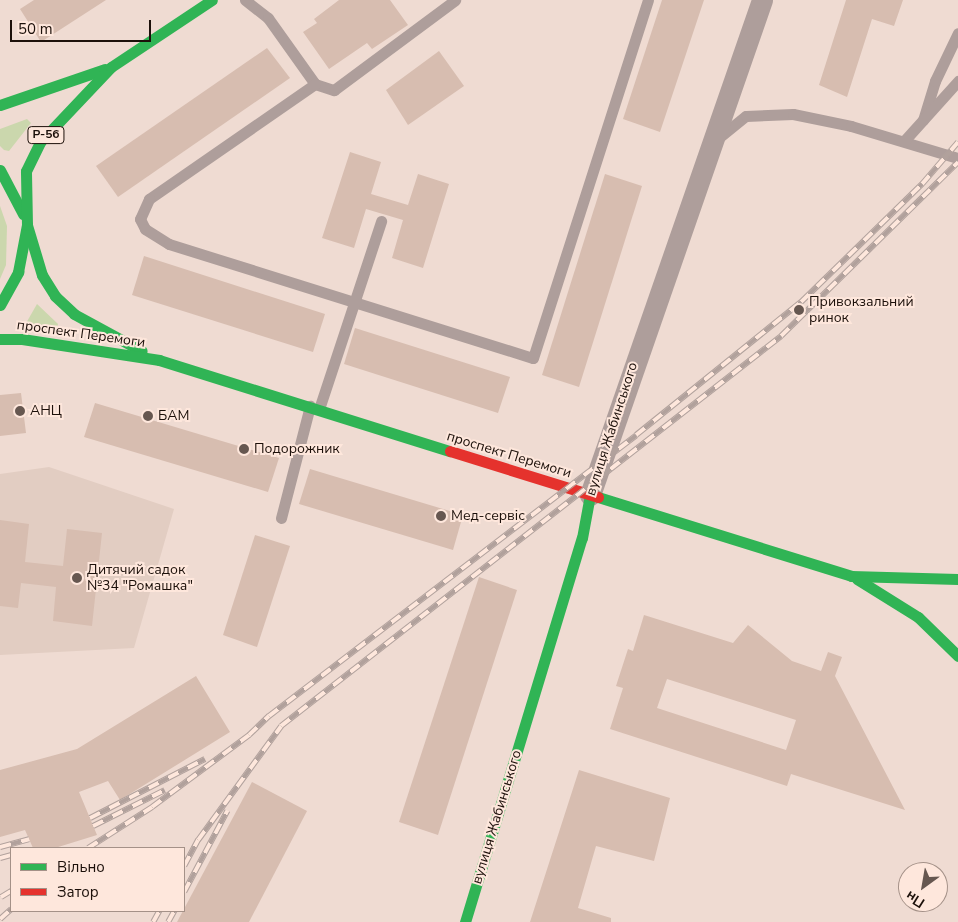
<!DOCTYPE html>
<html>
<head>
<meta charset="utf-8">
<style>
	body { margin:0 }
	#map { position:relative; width:958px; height:922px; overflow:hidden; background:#efdbd2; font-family:"Nunito Sans",sans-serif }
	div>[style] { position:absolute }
	.education>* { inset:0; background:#e2cdc2 }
	.green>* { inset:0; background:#cbd7ad }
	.building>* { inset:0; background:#d7bdb0 }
	.lane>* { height:11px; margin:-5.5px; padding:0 5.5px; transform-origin:5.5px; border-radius:5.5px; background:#ae9e9b }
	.street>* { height:21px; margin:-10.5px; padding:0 10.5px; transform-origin:10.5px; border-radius:10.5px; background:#ae9e9b }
	.fast>* { height:11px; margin:-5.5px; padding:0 5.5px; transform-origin:5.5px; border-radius:5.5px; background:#30b455 }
	.jam>* { height:11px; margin:-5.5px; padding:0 5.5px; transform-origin:5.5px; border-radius:5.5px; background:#e5322d }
	.rail>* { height:5.5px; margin-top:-2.75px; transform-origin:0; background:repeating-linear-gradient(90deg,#fee7dc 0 11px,#b1a19c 0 22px); box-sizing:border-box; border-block:1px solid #b1a19c }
	.dots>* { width:14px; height:14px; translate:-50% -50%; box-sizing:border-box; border:2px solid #fee7dc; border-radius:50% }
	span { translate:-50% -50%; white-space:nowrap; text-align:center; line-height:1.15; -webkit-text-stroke:4px #fee7dc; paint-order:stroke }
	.shield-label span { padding:1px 4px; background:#fee7dc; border:1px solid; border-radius:4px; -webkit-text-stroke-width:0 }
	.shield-label { font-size:12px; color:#1c100a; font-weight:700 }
	.poi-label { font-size:14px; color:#1c100a }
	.left { translate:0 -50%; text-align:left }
	.street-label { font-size:14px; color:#1c100a }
	.legend { position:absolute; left:10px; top:847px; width:175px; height:65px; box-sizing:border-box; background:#fee7dc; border:1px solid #a49188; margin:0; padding:6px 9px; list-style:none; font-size:15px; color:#1c100a }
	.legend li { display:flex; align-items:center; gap:10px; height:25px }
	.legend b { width:25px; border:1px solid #a49188 }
	.north { position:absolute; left:898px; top:862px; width:50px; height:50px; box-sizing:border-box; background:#fee7dc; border:1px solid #a49188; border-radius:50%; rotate:212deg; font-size:14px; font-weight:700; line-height:20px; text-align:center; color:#1c100a }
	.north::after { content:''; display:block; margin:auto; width:18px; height:22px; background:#665750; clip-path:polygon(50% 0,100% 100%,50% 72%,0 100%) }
	.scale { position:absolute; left:10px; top:20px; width:141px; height:22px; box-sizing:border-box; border:2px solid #1c100a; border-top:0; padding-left:6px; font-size:15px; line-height:18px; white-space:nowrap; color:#1c100a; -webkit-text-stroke:4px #fee7dc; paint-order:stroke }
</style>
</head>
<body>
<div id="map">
	<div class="education">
		<i style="clip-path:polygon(49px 467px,174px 509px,134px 648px,0 655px,0 474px)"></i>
	</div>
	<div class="green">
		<i style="clip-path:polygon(27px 119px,31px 123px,9px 151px,4px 150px,0 146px,0 129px)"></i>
		<i style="clip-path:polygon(0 206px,7px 226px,6px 265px,0 279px)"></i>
		<i style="clip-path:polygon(37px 304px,58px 324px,55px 333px,25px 325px)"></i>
	</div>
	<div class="building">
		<i style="clip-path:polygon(34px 0,106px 0,41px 42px,20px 9px)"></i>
		<i style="clip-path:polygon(339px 0,390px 0,408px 25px,372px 49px,367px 43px,329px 69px,303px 32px,317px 23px,314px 19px)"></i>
		<i style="clip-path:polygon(662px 0,704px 0,660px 132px,623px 119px)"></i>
		<i style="clip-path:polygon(846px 0,903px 0,894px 26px,872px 19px,847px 97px,819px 85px)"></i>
		<i style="clip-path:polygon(267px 48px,290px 78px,118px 197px,96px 166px)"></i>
		<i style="clip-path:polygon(439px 51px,464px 86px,408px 125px,386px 90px)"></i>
		<i style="clip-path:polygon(350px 152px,381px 162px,371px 194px,408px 205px,418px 174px,449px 184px,423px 268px,392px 258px,403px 220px,366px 209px,354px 248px,322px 238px)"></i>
		<i style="clip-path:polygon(605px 174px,642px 186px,579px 387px,542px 375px)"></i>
		<i style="clip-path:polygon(144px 256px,325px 314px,313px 352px,132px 295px)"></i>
		<i style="clip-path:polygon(355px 328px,510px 377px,498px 413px,344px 364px)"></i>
		<i style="clip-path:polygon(21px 393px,26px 433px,0 436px,0 395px)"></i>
		<i style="clip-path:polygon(95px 403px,279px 458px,268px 492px,84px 437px)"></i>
		<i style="clip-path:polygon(310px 469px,463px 515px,453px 550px,299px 504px)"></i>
		<i style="clip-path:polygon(0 520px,29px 524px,25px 562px,63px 566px,67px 529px,102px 533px,92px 626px,53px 621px,56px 587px,21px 583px,18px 608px,0 606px)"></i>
		<i style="clip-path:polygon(255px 535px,290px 546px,257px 647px,223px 635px)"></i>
		<i style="clip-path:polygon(479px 577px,517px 590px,438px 835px,399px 822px)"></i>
		<i style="clip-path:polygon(evenodd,644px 615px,733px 643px,748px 625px,792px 661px,821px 671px,828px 652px,842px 657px,835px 676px,905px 810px,791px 774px,787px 786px,610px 729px,623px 688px,616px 686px,628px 649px,633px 651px,644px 615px,667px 679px,796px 720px,786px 750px,657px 708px,667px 679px)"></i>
		<i style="clip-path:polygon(196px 676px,230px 732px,120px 800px,108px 781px,79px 792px,97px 835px,55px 848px,33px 848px,25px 830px,0 837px,0 770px,77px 749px)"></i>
		<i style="clip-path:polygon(579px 770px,670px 798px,654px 861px,596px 846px,578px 908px,611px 918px,611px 922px,530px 922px)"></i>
		<i style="clip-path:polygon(252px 782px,307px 811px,249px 922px,177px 922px)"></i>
	</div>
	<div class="lane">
		<i style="left:245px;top:0;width:29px;rotate:38deg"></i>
		<i style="left:268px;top:18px;width:81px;rotate:54.5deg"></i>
		<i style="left:315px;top:84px;width:20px;rotate:18deg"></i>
		<i style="left:334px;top:90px;width:151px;rotate:-36.6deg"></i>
		<i style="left:315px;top:84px;width:202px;rotate:145.3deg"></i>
		<i style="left:149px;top:199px;width:22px;rotate:114deg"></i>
		<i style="left:140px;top:219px;width:11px;rotate:63deg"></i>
		<i style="left:145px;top:229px;width:28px;rotate:32deg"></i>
		<i style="left:169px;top:244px;width:381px;rotate:17.4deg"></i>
		<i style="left:533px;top:358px;width:376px;rotate:-72.2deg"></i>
		<i style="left:923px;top:120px;width:41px;rotate:-72.9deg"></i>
		<i style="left:935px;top:81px;width:53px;rotate:-64.4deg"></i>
		<i style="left:716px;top:140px;width:38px;rotate:-39deg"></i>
		<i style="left:746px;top:116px;width:47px;rotate:-2.4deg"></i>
		<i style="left:793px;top:114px;width:59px;rotate:11.7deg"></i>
		<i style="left:851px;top:126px;width:112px;rotate:16.7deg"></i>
		<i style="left:904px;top:141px;width:81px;rotate:-48deg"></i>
		<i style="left:319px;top:409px;width:198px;rotate:-71.7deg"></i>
		<i style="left:281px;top:518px;width:116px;rotate:-75.5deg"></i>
	</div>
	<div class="street">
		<i style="left:590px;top:495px;width:524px;rotate:-70.84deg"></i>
	</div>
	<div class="fast">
		<i style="left:0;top:105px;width:111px;rotate:-18.9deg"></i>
		<i style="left:0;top:170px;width:50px;rotate:62.4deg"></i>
		<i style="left:27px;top:225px;width:52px;rotate:73.3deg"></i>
		<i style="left:42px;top:275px;width:25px;rotate:58deg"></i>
		<i style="left:55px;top:296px;width:26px;rotate:43deg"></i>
		<i style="left:74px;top:314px;width:77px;rotate:28.6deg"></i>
		<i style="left:0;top:305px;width:38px;rotate:-61deg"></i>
		<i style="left:18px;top:272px;width:48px;rotate:-79.2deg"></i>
		<i style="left:27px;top:225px;width:54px;rotate:-91.1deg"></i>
		<i style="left:26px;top:171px;width:32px;rotate:-64deg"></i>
		<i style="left:40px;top:142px;width:103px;rotate:-46.6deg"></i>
		<i style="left:111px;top:67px;width:121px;rotate:-33.6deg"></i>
		<i style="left:0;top:339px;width:22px"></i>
		<i style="left:22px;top:339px;width:139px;rotate:8.7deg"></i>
		<i style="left:159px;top:360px;width:305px;rotate:17.4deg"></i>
		<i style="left:598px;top:497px;width:265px;rotate:17.3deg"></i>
		<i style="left:851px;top:576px;width:107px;rotate:1.6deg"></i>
		<i style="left:857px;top:579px;width:72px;rotate:31.9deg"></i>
		<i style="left:918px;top:617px;width:56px;rotate:44.3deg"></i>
		<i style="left:465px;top:922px;width:401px;rotate:-73.1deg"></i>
		<i style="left:582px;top:538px;width:44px;rotate:-79.5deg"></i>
	</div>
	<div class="jam">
		<i style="left:450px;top:451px;width:155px;rotate:17.3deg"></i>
	</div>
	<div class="rail">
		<i style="left:90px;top:818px;width:129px;rotate:-27.2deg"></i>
		<i style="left:93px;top:826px;width:80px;rotate:-26.6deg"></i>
		<i style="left:0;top:847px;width:30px;rotate:-15deg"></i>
		<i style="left:88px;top:848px;width:76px;rotate:-32.6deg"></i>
		<i style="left:152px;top:807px;width:121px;rotate:-36.6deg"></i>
		<i style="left:249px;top:735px;width:28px;rotate:-44deg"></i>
		<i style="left:269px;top:716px;width:462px;rotate:-37.4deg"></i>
		<i style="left:636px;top:435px;width:212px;rotate:-38.9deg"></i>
		<i style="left:801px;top:302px;width:169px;rotate:-44.3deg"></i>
		<i style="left:922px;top:184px;width:55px;rotate:-49.4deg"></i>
		<i style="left:0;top:858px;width:11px;rotate:-15deg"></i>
		<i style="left:184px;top:866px;width:30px;rotate:-62deg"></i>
		<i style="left:198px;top:840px;width:141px;rotate:-53.9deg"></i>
		<i style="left:281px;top:726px;width:634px;rotate:-37.95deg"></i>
		<i style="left:781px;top:336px;width:248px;rotate:-44.5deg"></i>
		<i style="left:184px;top:892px;width:92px;rotate:-62deg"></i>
		<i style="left:1px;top:897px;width:12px;rotate:-31deg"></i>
		<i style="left:0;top:919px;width:15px;rotate:-42deg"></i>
		<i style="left:153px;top:922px;width:13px;rotate:-61deg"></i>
		<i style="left:168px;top:922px;width:13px;rotate:-61deg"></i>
	</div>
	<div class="dots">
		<i style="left:799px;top:310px;background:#665750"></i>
		<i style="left:20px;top:411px;background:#665750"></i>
		<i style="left:148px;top:416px;background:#665750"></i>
		<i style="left:244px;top:449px;background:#665750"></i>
		<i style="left:441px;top:516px;background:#665750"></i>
		<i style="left:77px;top:578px;background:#665750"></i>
	</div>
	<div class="shield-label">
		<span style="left:46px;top:135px">Р-56</span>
	</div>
	<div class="poi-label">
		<span class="left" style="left:809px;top:310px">Привокзальний<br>ринок</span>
		<span class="left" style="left:30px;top:411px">АНЦ</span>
		<span class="left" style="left:158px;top:416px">БАМ</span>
		<span class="left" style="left:254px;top:449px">Подорожник</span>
		<span class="left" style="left:451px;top:516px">Мед-сервіс</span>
		<span class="left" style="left:87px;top:578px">Дитячий садок<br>№34 "Ромашка"</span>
	</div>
	<div class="street-label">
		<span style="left:81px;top:334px;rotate:8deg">проспект Перемоги</span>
		<span style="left:612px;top:429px;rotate:-72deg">вулиця Жабинського</span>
		<span style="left:509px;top:455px;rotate:17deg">проспект Перемоги</span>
		<span style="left:497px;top:817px;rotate:-73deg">вулиця Жабинського</span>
	</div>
	<ul class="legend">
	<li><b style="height:6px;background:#30b455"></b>Вільно</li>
	<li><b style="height:6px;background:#e5322d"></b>Затор</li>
	</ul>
	<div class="north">Пн</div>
	<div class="scale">50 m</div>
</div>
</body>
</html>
